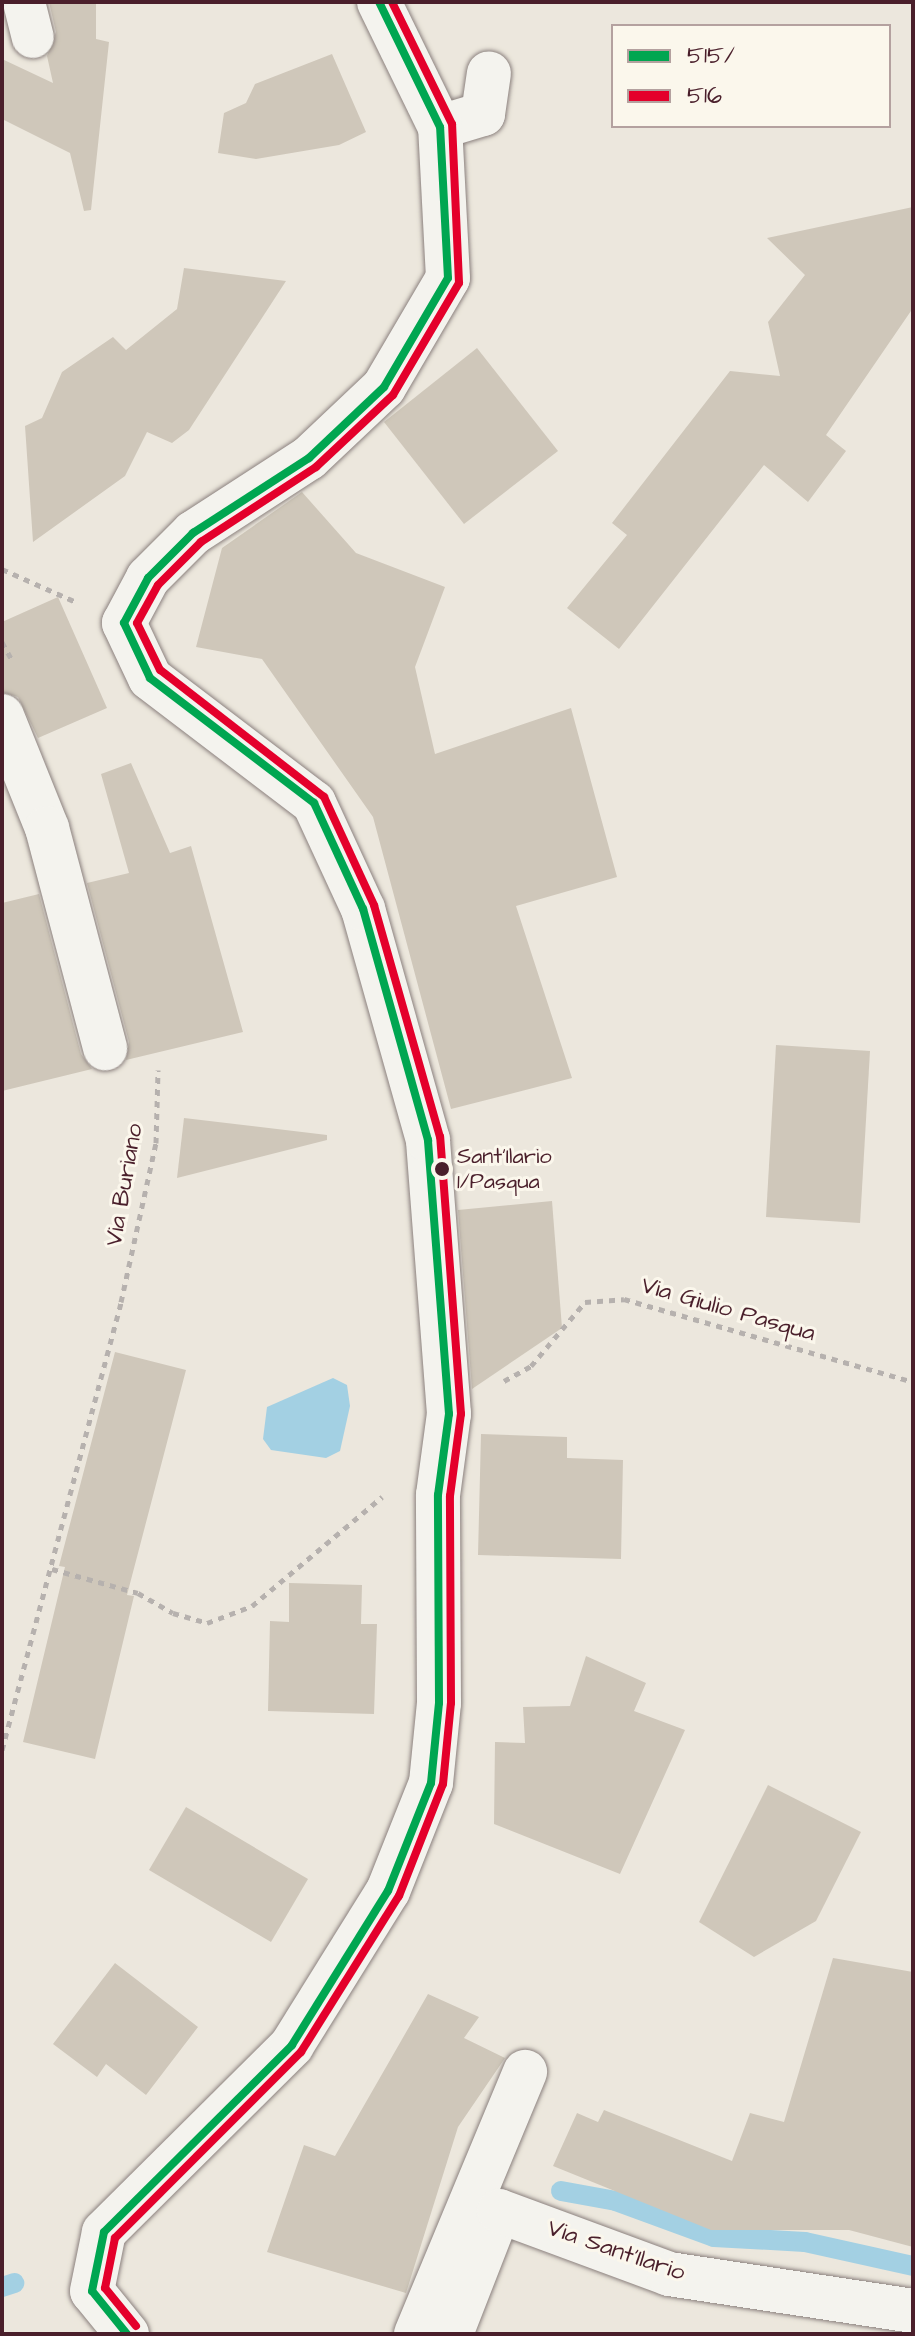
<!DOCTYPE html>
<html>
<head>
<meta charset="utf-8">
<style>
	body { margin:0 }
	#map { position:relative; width:915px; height:2336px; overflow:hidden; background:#ece7dd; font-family:"Architects Daughter",sans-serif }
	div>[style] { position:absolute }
	.water>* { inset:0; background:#a3d0e3 }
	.stream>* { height:20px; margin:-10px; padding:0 10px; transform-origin:10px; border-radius:10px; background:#a3d0e3 }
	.building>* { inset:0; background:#cfc7ba }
	.path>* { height:5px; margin-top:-2.5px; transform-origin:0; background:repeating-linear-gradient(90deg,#b6b1ae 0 6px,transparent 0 12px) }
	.roads { filter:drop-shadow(0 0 2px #8b817e) drop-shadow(0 0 2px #8b817e) }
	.pedestrian>* { height:42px; margin:-21px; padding:0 21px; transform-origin:21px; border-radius:21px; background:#f4f3ee }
	.minor>* { height:44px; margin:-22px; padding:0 22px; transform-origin:22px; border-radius:22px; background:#f4f3ee }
	.bus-1>* { height:8px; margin:-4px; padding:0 4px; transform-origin:4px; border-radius:4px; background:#00a651 }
	.bus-2>* { height:8px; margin:-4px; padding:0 4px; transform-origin:4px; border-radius:4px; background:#e4002b }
	.dots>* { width:22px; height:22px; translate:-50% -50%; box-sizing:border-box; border:4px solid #fbf7ec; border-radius:50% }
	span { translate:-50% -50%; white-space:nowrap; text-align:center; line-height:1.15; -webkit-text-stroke:6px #fbf7ec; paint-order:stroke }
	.bus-label { font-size:22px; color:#4a1f2b }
	.left { translate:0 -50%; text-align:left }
	.street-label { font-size:24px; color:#4a1f2b }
	.frame { position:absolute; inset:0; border:4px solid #4a1f2b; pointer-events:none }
	.legend { position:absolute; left:611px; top:24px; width:280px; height:104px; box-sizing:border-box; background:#fbf7ec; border:2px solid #b4a19f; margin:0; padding:10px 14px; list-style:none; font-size:24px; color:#4a1f2b }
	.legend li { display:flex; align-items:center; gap:16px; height:40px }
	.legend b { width:40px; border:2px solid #b4a19f }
</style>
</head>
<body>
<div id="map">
	<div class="water">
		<i style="clip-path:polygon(333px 1378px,347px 1385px,350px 1406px,340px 1451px,326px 1458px,271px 1450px,263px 1439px,267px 1407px)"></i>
	</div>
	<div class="stream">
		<i style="left:561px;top:2191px;width:56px;rotate:10.3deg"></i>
		<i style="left:616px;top:2201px;width:104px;rotate:20.2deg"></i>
		<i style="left:714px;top:2237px;width:91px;rotate:3.1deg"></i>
		<i style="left:805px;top:2242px;width:111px;rotate:12.5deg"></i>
		<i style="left:2px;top:2287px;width:13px;rotate:-18deg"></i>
	</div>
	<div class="building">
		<i style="clip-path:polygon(49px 2px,96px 2px,96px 39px,109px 42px,91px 210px,84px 211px,70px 153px,2px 119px,2px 59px,53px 83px,47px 56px,56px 32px)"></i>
		<i style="clip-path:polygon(332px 54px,366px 132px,339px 145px,256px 159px,218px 153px,224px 113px,246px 103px,255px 84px)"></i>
		<i style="clip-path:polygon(913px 207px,913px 308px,826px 435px,846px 451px,808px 502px,764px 465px,619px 649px,567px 608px,627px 535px,612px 523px,730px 371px,780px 376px,768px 322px,805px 275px,767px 238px)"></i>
		<i style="clip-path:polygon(184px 268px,286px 281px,189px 430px,172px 443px,147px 432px,125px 476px,33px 542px,25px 426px,42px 418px,62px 372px,113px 337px,126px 350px,177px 309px)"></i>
		<i style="clip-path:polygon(477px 348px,558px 451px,464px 524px,384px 422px)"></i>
		<i style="clip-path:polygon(302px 492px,356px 553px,445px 587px,415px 667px,435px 754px,571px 708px,617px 877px,516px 906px,572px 1078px,451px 1109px,373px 817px,262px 659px,196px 647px,222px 548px)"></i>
		<i style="clip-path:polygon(58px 597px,107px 708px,38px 738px,18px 697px,2px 692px,2px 622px)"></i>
		<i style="clip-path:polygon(131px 763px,170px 853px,191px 846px,243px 1032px,126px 1060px,129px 1042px,87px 883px,129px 873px,101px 774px)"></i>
		<i style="clip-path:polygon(39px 894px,81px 1054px,92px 1069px,2px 1091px,2px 903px)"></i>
		<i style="clip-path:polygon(776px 1045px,870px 1051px,860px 1223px,766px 1217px)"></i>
		<i style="clip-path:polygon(184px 1118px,327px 1135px,327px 1140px,177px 1178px)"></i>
		<i style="clip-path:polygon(552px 1201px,562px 1328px,472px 1389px,458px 1210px)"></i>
		<i style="clip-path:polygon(115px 1352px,186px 1370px,127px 1595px,134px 1596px,95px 1759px,23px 1742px,65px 1567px,59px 1566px)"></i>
		<i style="clip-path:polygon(481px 1434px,567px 1437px,567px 1458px,623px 1460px,621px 1559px,478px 1555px)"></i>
		<i style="clip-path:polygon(289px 1583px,362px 1585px,361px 1624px,377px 1624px,374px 1714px,268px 1711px,270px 1621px,289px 1622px)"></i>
		<i style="clip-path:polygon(586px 1656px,646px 1683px,634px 1711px,685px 1730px,620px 1874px,494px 1824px,495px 1742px,525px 1743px,523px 1707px,570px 1706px)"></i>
		<i style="clip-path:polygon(768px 1785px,861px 1832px,816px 1921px,754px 1957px,699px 1922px)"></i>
		<i style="clip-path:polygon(186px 1807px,308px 1879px,271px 1942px,149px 1870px)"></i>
		<i style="clip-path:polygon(833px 1958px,913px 1972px,913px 2247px,849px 2230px,711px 2230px,553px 2166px,577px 2113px,598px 2122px,604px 2110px,732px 2161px,750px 2113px,784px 2122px)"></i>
		<i style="clip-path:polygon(115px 1963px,198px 2027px,146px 2095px,106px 2064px,97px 2077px,53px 2044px)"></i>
		<i style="clip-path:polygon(428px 1994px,479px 2017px,464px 2038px,505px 2058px,458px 2127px,406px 2293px,267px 2252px,304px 2145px,335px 2156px)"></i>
	</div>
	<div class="path">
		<i style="left:2px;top:569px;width:79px;rotate:24deg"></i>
		<i style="left:2px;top:642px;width:23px;rotate:61deg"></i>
		<i style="left:504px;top:1381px;width:31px;rotate:-29deg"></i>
		<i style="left:531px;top:1366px;width:84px;rotate:-49.8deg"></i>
		<i style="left:585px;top:1302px;width:39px;rotate:-4deg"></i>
		<i style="left:624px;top:1299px;width:301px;rotate:16deg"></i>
		<i style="left:52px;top:1569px;width:89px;rotate:15.6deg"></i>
		<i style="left:138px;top:1593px;width:40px;rotate:29.7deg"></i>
		<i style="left:173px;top:1613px;width:35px;rotate:16deg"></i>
		<i style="left:207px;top:1623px;width:48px;rotate:-20.7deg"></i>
		<i style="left:252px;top:1606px;width:170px;rotate:-40deg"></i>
		<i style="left:2px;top:1750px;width:464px;rotate:-75.1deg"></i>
		<i style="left:121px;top:1302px;width:163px;rotate:-77.6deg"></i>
		<i style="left:156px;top:1143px;width:73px;rotate:-88.4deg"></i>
	</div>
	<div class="roads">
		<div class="pedestrian">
			<i style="left:24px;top:2px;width:36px;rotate:76deg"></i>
		</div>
		<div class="minor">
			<i style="left:440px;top:127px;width:45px;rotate:-16.8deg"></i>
			<i style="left:483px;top:114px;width:41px;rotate:-81.7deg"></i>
			<i style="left:2px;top:716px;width:121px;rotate:68.1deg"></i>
			<i style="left:47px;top:828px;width:228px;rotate:75.2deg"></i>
			<i style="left:127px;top:2334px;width:55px;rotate:-129.1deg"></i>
			<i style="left:92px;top:2291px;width:60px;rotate:-78.5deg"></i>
			<i style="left:104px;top:2232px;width:265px;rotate:-44.8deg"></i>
			<i style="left:292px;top:2045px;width:181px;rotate:-58.1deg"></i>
			<i style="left:388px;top:1891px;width:116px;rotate:-68.3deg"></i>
			<i style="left:431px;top:1783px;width:80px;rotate:-84.3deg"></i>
			<i style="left:439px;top:1703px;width:208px;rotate:-90.3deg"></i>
			<i style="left:438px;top:1495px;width:82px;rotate:-82.3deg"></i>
			<i style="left:449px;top:1414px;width:275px;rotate:-94.4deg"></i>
			<i style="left:428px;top:1140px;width:240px;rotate:-105.7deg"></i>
			<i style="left:363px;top:909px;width:117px;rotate:-114.8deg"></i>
			<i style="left:314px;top:803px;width:206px;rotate:-142.7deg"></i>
			<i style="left:150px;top:678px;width:61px;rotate:-115.3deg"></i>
			<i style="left:124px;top:623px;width:51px;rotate:-61.9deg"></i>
			<i style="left:148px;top:578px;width:64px;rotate:-45deg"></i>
			<i style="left:193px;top:533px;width:138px;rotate:-32.9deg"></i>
			<i style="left:309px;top:458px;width:103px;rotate:-43.4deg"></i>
			<i style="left:384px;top:387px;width:126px;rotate:-59.6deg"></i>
			<i style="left:448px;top:278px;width:151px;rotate:-93deg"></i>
			<i style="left:440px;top:127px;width:139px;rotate:-116deg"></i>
			<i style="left:416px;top:2334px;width:284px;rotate:-67.4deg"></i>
			<i style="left:451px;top:2334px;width:132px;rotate:-68.7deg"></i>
			<i style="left:499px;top:2211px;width:181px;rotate:20.3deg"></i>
			<i style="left:669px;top:2274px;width:247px;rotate:8.6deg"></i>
		</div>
	</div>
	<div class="bus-1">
		<i style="left:127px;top:2334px;width:55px;rotate:-129.1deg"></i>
		<i style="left:92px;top:2291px;width:60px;rotate:-78.5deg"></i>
		<i style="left:104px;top:2232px;width:265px;rotate:-44.8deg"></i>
		<i style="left:292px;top:2045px;width:181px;rotate:-58.1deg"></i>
		<i style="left:388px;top:1891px;width:116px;rotate:-68.3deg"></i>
		<i style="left:431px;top:1783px;width:80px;rotate:-84.3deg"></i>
		<i style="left:439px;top:1703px;width:208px;rotate:-90.3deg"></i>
		<i style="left:438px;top:1495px;width:82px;rotate:-82.3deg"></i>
		<i style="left:449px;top:1414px;width:275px;rotate:-94.4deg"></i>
		<i style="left:428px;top:1140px;width:240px;rotate:-105.7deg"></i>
		<i style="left:363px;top:909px;width:117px;rotate:-114.8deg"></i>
		<i style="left:314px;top:803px;width:206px;rotate:-142.7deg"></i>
		<i style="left:150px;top:678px;width:61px;rotate:-115.3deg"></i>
		<i style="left:124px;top:623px;width:51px;rotate:-61.9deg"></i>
		<i style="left:148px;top:578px;width:64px;rotate:-45deg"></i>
		<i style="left:193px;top:533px;width:138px;rotate:-32.9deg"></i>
		<i style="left:309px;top:458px;width:103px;rotate:-43.4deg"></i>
		<i style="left:384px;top:387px;width:126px;rotate:-59.6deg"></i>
		<i style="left:448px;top:278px;width:151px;rotate:-93deg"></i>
		<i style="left:440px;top:127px;width:139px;rotate:-116deg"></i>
	</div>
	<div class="bus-2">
		<i style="left:136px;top:2326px;width:49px;rotate:-129.2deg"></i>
		<i style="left:105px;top:2288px;width:51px;rotate:-78.7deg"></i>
		<i style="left:115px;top:2238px;width:263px;rotate:-45deg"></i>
		<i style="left:301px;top:2052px;width:184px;rotate:-57.9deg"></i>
		<i style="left:399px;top:1896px;width:120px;rotate:-68.6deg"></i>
		<i style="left:443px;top:1784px;width:81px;rotate:-84.4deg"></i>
		<i style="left:451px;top:1703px;width:207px;rotate:-90.3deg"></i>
		<i style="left:450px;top:1496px;width:83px;rotate:-82.4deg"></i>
		<i style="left:461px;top:1414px;width:278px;rotate:-94.3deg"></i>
		<i style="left:440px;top:1137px;width:241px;rotate:-105.9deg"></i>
		<i style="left:374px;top:905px;width:119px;rotate:-114.8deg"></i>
		<i style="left:324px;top:797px;width:207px;rotate:-142.2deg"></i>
		<i style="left:160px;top:670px;width:52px;rotate:-116.1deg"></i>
		<i style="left:137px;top:623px;width:43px;rotate:-61.1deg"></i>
		<i style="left:158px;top:585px;width:61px;rotate:-45deg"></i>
		<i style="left:201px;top:542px;width:137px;rotate:-33.1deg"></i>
		<i style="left:316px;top:467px;width:105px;rotate:-43.1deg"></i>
		<i style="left:393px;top:395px;width:130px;rotate:-59.5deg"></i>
		<i style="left:459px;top:283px;width:159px;rotate:-92.5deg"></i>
		<i style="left:452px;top:124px;width:136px;rotate:-116.2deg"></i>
	</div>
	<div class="dots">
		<i style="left:442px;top:1169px;background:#4a1f2b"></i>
	</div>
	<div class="bus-label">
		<span class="left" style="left:457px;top:1169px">Sant'Ilario<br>1/Pasqua</span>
	</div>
	<div class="street-label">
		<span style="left:125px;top:1185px;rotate:-80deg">Via Buriano</span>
		<span style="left:728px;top:1310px;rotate:16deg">Via Giulio Pasqua</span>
		<span style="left:616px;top:2251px;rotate:19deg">Via Sant'Ilario</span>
	</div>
	<div class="frame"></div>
	<ul class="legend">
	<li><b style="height:10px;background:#00a651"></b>515/</li>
	<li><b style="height:10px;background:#e4002b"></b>516</li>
	</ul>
</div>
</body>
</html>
